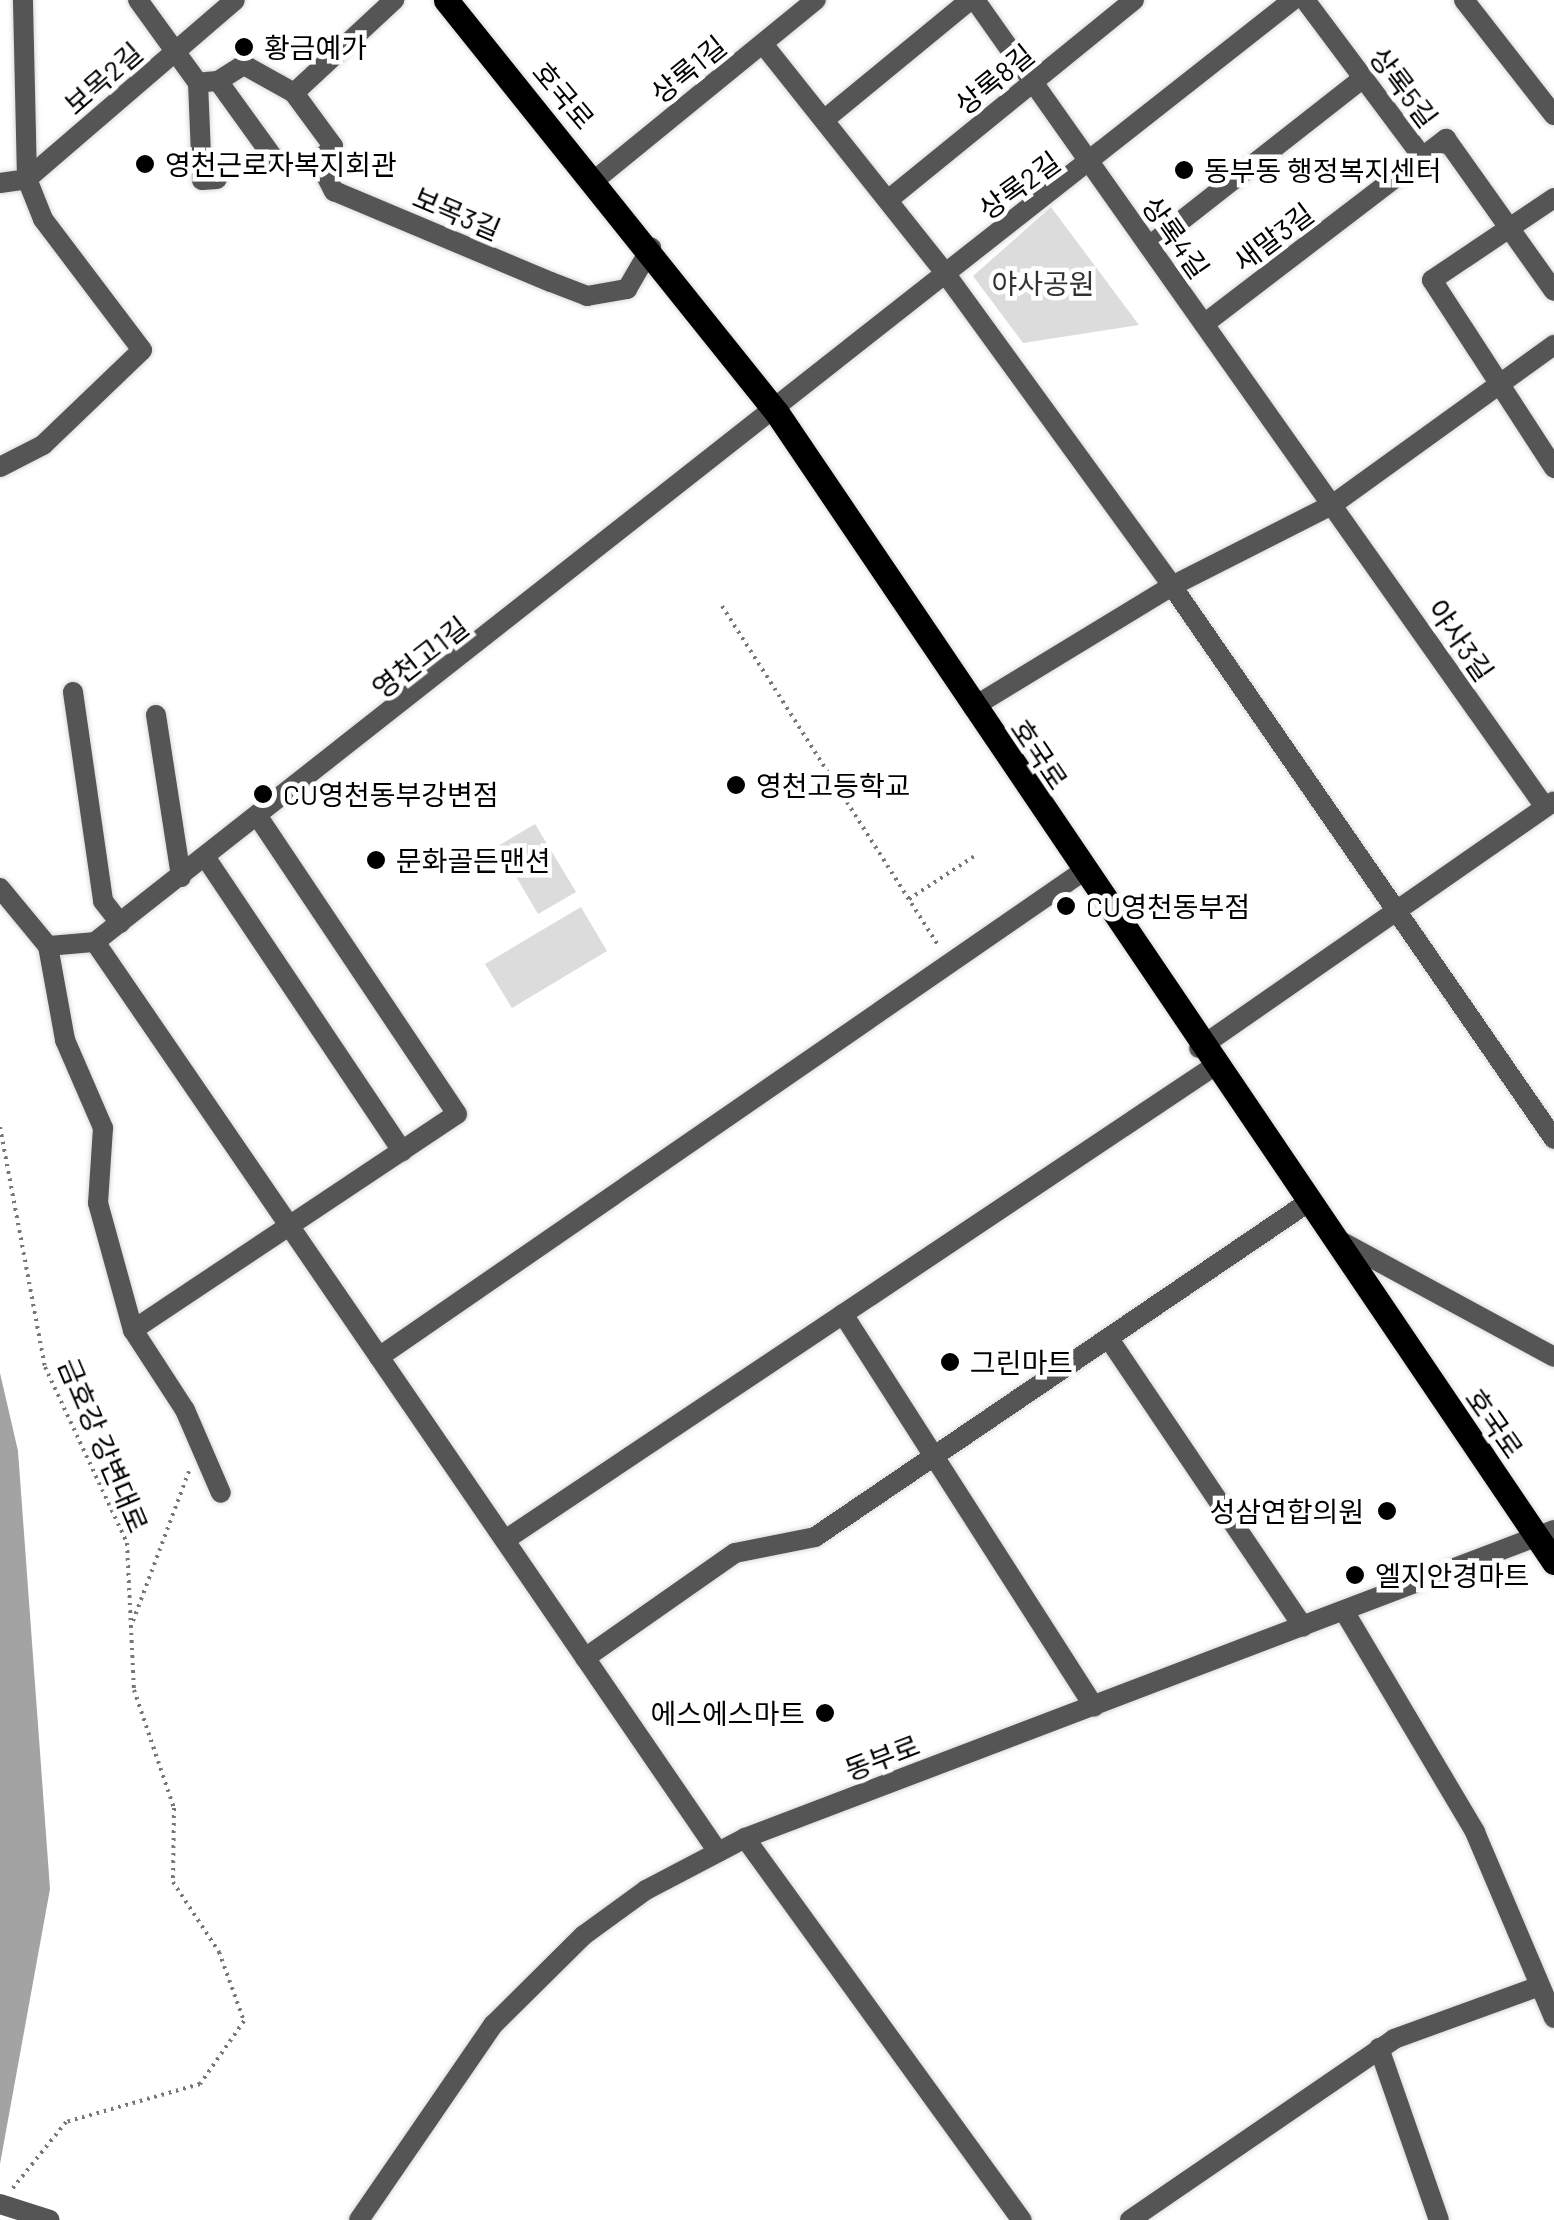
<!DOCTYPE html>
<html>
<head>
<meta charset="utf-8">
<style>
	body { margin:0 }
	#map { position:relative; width:1554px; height:2220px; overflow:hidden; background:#fff; font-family:Barlow,"Noto Sans KR",sans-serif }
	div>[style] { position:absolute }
	.green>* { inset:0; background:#dcdcdc }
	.water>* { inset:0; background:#a3a3a3 }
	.path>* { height:4px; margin-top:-2px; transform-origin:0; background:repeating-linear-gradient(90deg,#777 0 2.5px,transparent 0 7.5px) }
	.roads { filter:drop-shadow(0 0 2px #dbdbdb) drop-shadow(0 0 2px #dbdbdb) }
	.minor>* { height:20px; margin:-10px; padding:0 10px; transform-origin:10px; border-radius:10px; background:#555 }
	.major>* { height:25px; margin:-12.5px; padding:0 12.5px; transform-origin:12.5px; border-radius:12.5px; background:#000 }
	.minor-bridge>* { height:20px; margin:-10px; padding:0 10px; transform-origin:10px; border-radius:10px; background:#555 }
	.dots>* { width:28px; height:28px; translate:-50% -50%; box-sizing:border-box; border:5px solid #fff; border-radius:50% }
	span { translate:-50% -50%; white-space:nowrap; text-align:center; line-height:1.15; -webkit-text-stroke:9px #fff; paint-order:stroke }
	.poi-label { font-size:28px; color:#000 }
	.left { translate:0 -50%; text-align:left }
	.right { translate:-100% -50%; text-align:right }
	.street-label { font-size:28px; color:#000 }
	.park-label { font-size:28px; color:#333 }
</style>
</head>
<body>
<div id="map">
	<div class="green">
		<i style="clip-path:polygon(1051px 207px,1139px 325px,1023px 343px,973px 276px)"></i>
		<i style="clip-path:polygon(535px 824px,576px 892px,538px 914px,498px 846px)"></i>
		<i style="clip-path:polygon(581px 907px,607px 951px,512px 1008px,485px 964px)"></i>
	</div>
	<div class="water">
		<i style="clip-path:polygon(0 1373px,18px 1451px,50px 1889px,0 2164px)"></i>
	</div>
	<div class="path">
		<i style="left:722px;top:606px;width:403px;rotate:57.5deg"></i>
		<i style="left:909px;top:899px;width:80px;rotate:-33.3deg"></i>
		<i style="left:0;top:1127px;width:244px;rotate:79.4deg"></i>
		<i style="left:45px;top:1367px;width:194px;rotate:65deg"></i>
		<i style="left:127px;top:1543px;width:147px;rotate:87.3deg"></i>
		<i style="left:134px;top:1690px;width:125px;rotate:71.3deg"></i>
		<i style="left:174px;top:1808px;width:74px;rotate:90.8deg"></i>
		<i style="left:173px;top:1882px;width:84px;rotate:56.7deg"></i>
		<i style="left:219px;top:1952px;width:73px;rotate:70.1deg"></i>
		<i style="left:244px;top:2021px;width:77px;rotate:124.9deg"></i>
		<i style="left:200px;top:2084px;width:139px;rotate:164.2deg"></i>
		<i style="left:66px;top:2122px;width:85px;rotate:128.8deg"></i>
		<i style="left:133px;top:1621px;width:160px;rotate:-69.5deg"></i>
	</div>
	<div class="roads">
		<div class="minor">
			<i style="left:138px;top:0;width:102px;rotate:54.1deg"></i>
			<i style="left:198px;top:83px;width:97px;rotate:87.6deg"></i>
			<i style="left:202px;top:180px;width:15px;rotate:-4deg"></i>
			<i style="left:975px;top:0;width:988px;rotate:54.77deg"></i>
			<i style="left:1305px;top:0;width:197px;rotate:53.2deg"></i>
			<i style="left:1464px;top:0;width:146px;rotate:52deg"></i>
			<i style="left:763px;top:44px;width:293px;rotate:51.5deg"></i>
			<i style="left:945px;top:273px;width:387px;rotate:54deg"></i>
			<i style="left:1172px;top:586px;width:672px;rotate:55.36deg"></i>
			<i style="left:218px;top:81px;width:31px;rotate:-32deg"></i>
			<i style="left:244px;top:65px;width:57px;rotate:29.2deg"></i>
			<i style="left:294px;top:93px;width:66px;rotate:53.7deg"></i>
			<i style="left:333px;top:146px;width:21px;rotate:131deg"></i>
			<i style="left:319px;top:162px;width:33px;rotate:63deg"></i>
			<i style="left:334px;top:191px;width:235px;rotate:22.8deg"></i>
			<i style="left:551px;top:282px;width:39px;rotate:21deg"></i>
			<i style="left:587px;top:296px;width:41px;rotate:-9.9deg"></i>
			<i style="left:627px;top:289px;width:48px;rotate:-59.7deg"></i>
			<i style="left:205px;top:82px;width:13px;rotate:-4deg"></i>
			<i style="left:218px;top:81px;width:97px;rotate:54.2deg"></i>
			<i style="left:294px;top:93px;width:137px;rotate:-42.9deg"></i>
			<i style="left:824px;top:120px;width:189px;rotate:-39.4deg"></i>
			<i style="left:595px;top:180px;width:285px;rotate:-39.2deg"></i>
			<i style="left:0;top:183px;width:27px;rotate:-8deg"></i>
			<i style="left:27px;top:179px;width:274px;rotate:-40.7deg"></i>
			<i style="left:1554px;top:198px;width:147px;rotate:146.1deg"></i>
			<i style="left:1432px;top:280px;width:224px;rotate:57deg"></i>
			<i style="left:888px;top:200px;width:317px;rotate:-39.1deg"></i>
			<i style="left:1149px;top:246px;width:272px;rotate:-38.1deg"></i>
			<i style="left:1204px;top:324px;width:305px;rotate:-37.4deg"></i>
			<i style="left:1446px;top:139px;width:186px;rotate:54.6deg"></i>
			<i style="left:0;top:467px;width:48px;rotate:-27.1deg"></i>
			<i style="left:43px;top:445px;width:137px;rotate:-43.8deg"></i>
			<i style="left:142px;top:350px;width:164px;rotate:-127.1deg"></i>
			<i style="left:43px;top:219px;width:43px;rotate:-111.8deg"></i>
			<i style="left:27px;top:179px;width:179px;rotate:-91.3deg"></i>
			<i style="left:73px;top:692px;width:211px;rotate:81.8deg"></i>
			<i style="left:103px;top:901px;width:28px;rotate:52deg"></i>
			<i style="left:973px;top:707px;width:233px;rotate:-31.3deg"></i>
			<i style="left:1172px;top:586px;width:179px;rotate:-26.9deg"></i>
			<i style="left:1332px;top:505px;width:274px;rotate:-35.8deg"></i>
			<i style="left:156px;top:715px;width:164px;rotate:81.2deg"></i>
			<i style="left:206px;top:858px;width:353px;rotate:56.2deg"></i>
			<i style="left:0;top:888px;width:75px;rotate:50.4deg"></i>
			<i style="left:48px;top:946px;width:96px;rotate:79.7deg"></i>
			<i style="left:65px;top:1040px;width:96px;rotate:66.6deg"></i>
			<i style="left:103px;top:1128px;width:75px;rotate:93.8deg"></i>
			<i style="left:98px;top:1203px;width:132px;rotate:74.6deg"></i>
			<i style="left:133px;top:1330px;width:389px;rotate:-33.7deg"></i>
			<i style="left:457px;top:1114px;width:356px;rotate:-123.8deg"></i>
			<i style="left:95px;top:942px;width:1524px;rotate:-38.18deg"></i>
			<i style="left:95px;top:942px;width:1103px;rotate:55.6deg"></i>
			<i style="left:48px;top:946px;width:47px;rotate:-4.9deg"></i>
			<i style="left:1199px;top:1048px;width:432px;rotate:-34.8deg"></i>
			<i style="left:1335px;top:1238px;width:249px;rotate:28.5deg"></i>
			<i style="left:843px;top:1314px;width:466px;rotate:57.4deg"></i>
			<i style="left:133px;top:1330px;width:95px;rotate:57deg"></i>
			<i style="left:185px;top:1410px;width:90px;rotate:66.6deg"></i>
			<i style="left:1109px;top:1339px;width:347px;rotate:56deg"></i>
			<i style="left:379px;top:1357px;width:854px;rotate:-34.6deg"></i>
			<i style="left:505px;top:1540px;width:851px;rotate:-33.75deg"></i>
			<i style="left:1344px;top:1611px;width:257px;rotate:59.3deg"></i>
			<i style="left:1475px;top:1832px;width:202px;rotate:67deg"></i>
			<i style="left:585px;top:1658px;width:183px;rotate:-35deg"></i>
			<i style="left:735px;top:1553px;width:82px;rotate:-11.3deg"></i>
			<i style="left:815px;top:1537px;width:595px;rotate:-34.17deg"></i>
			<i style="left:745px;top:1838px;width:472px;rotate:54.1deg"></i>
			<i style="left:1379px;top:2048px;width:182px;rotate:70.8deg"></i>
			<i style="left:359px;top:2220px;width:237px;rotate:-55.5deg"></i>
			<i style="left:493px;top:2025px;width:128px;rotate:-44.7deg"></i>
			<i style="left:584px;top:1935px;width:77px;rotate:-36deg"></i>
			<i style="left:646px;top:1890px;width:112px;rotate:-27.7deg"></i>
			<i style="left:745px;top:1838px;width:866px;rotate:-20.84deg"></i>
			<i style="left:1130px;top:2220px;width:320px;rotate:-34.4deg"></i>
			<i style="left:1394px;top:2039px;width:155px;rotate:-20deg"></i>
		</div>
		<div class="major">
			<i style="left:446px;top:0;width:529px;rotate:51.29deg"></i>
			<i style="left:777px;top:413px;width:1387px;rotate:55.93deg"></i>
		</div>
	</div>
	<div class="minor-bridge">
		<i style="left:0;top:2204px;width:52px;rotate:17.7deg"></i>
	</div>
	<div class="dots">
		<i style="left:244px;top:47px;background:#000"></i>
		<i style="left:145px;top:164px;background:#000"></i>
		<i style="left:1184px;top:170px;background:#000"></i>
		<i style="left:736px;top:785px;background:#000"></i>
		<i style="left:263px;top:794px;background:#000"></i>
		<i style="left:376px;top:860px;background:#000"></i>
		<i style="left:1066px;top:906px;background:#000"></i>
		<i style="left:950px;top:1362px;background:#000"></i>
		<i style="left:1387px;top:1511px;background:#000"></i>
		<i style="left:1355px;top:1575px;background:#000"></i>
		<i style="left:825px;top:1713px;background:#000"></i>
	</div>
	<div class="poi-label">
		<span class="left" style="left:264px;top:47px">황금예가</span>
		<span class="left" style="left:165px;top:164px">영천근로자복지회관</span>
		<span class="left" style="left:1204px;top:170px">동부동 행정복지센터</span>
		<span class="left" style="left:756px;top:785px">영천고등학교</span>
		<span class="left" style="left:283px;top:794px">CU영천동부강변점</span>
		<span class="left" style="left:396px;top:860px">문화골든맨션</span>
		<span class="left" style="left:1086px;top:906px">CU영천동부점</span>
		<span class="left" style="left:970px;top:1362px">그린마트</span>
		<span class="right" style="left:1364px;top:1511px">성삼연합의원</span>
		<span class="left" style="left:1375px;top:1575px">엘지안경마트</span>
		<span class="right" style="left:805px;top:1713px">에스에스마트</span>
	</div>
	<div class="street-label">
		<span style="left:688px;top:69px;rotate:-39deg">상록1길</span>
		<span style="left:103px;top:78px;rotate:-41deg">보목2길</span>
		<span style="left:994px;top:79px;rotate:-39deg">상록8길</span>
		<span style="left:1404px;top:87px;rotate:53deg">상록5길</span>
		<span style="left:564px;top:95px;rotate:50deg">호국로</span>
		<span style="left:1019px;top:185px;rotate:-36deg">상록2길</span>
		<span style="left:457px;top:213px;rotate:23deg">보목3길</span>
		<span style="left:1176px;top:237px;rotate:55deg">상록4길</span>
		<span style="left:1273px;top:237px;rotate:-37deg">새말3길</span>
		<span style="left:1461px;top:640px;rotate:55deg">야사3길</span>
		<span style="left:420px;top:657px;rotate:-38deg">영천고1길</span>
		<span style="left:1040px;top:754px;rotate:56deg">호국로</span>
		<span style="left:1495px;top:1423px;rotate:55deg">호국로</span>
		<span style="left:104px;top:1445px;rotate:67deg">금호강 강변대로</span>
		<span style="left:882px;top:1757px;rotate:-21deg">동부로</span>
	</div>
	<div class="park-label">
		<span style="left:1043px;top:283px">야사공원</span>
	</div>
</div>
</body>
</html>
